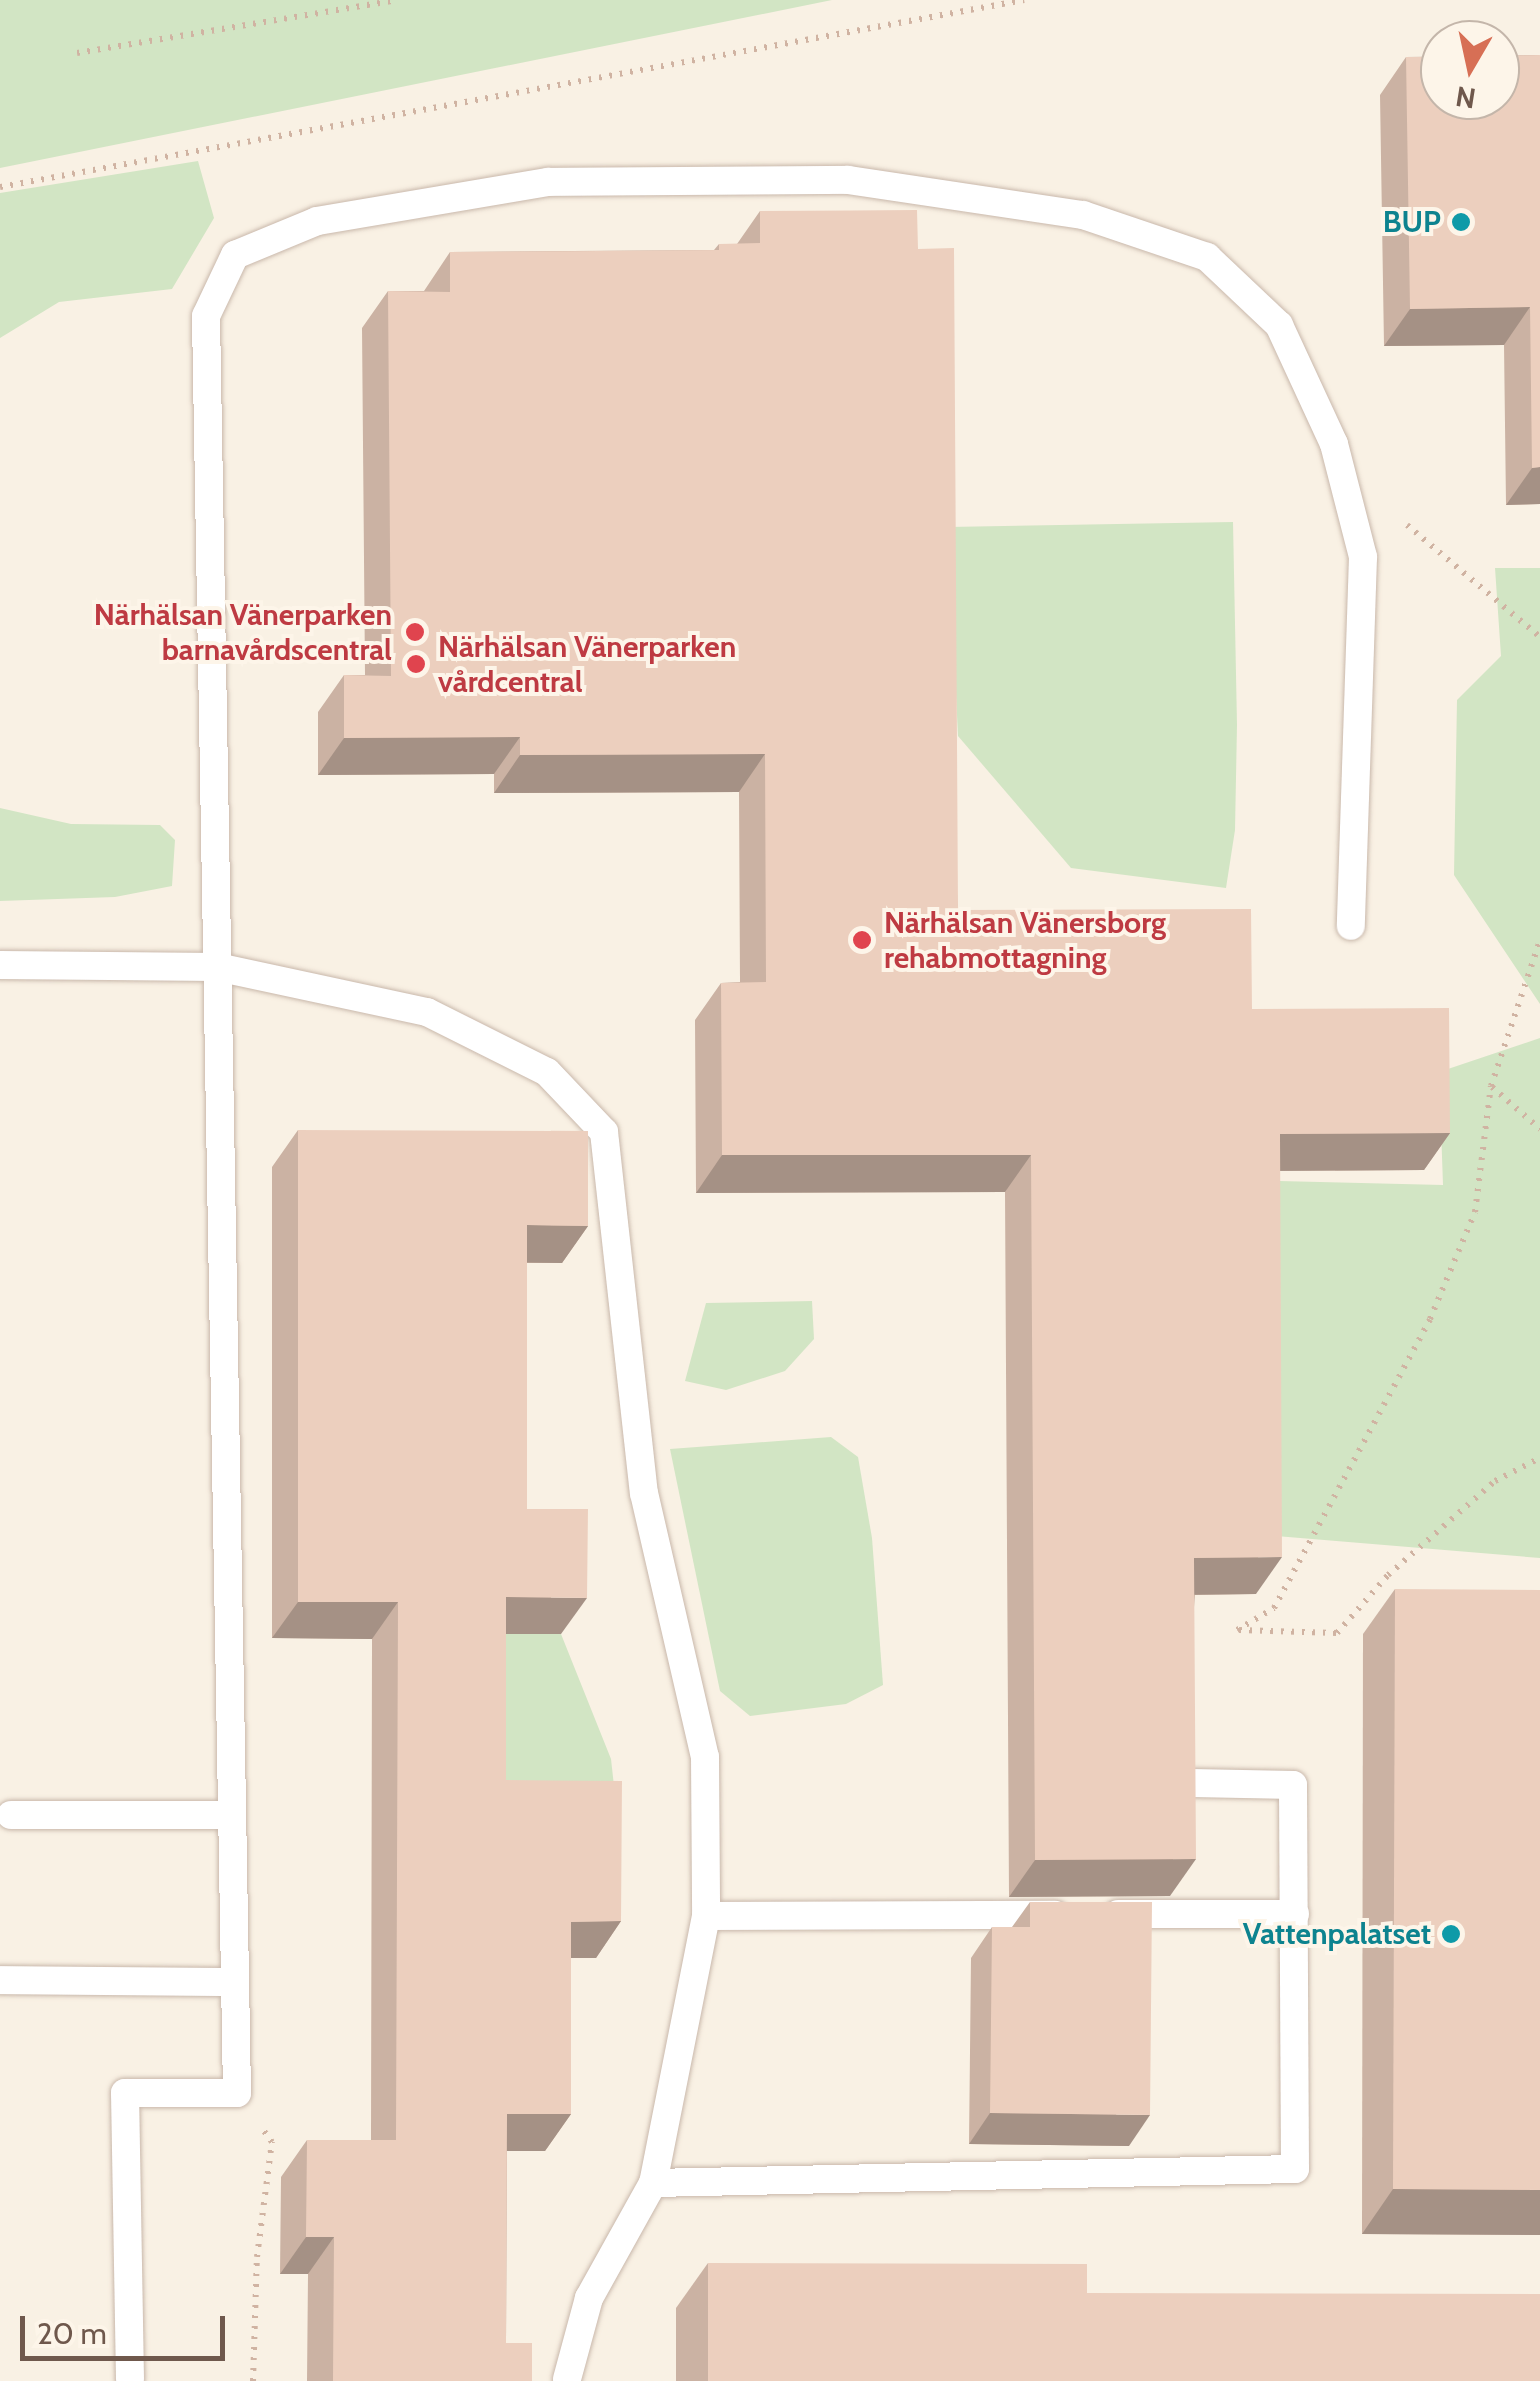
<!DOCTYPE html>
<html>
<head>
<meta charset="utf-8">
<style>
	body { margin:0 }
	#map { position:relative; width:1540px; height:2381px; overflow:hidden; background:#f9f1e4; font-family:Cabin,sans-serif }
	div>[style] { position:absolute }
	.green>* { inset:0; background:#d2e5c4 }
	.path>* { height:6px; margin-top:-3px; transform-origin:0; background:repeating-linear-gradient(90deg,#d0b3a2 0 2.5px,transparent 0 10.5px) }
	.roads { filter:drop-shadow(0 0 2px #c9b8ab) drop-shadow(0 0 2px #c9b8ab) }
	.lane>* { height:28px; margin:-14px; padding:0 14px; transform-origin:14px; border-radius:14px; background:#fff }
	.wall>* { inset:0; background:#cbb2a3 }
	.shaded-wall>* { inset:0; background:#a59185 }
	.building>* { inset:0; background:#eccfbe }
	.dots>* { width:28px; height:28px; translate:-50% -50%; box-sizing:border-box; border:5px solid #fdf5e9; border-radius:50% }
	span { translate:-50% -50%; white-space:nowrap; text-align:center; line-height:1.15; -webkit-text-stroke:8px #fdf5e9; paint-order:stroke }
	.culture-label { font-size:30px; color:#0d838f; font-weight:700 }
	.right { translate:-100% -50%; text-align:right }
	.health-label { font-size:30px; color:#be3a42; font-weight:700 }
	.left { translate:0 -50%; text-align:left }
	.north { position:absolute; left:1420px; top:20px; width:100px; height:100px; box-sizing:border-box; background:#fdf5e9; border:2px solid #c4b6aa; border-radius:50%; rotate:189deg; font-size:28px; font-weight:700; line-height:40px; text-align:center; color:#6f584c }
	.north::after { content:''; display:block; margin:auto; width:35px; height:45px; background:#d76f55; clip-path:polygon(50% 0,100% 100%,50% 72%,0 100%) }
	.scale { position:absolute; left:20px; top:2316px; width:205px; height:45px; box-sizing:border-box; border:5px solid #6f584c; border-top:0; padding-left:12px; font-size:30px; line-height:35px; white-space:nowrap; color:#6f584c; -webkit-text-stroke:8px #fdf5e9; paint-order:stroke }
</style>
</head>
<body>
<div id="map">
	<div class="green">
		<i style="clip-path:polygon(0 0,832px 0,0 168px)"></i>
		<i style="clip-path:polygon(198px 161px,214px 218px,172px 289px,59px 302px,0 338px,0 193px)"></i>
		<i style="clip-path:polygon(1233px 522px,1237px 725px,1235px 830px,1226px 888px,1071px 868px,958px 736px,948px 527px)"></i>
		<i style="clip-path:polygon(1495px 568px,1540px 568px,1540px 1004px,1454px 875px,1457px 700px,1501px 656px)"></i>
		<i style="clip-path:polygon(0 808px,71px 824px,160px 825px,175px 840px,172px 886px,115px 897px,0 901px)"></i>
		<i style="clip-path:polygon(1540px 1038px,1540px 1558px,1276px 1536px,1279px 1181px,1443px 1185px,1439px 1072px)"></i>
		<i style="clip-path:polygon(812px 1301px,814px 1339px,785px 1371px,726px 1390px,685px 1381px,706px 1303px)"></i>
		<i style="clip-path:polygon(831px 1437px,858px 1457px,872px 1538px,883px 1685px,846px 1704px,750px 1716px,720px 1691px,670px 1449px)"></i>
		<i style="clip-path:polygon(457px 1634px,561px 1634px,611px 1759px,618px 1822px,480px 1817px)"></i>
	</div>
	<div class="path">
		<i style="left:77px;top:53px;width:325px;rotate:-9.4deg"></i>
		<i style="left:0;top:187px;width:1041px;rotate:-10.35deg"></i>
		<i style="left:1407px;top:525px;width:174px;rotate:40.1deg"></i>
		<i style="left:1492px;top:1087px;width:64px;rotate:41.2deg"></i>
		<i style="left:1237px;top:1630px;width:43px;rotate:-30.7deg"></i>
		<i style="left:1274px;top:1608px;width:328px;rotate:-61.6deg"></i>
		<i style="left:1430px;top:1319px;width:116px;rotate:-67.2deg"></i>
		<i style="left:1475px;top:1212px;width:127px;rotate:-82.8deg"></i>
		<i style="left:1491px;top:1086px;width:154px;rotate:-71.4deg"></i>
		<i style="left:1239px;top:1630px;width:98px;rotate:1.8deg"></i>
		<i style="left:1337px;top:1633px;width:77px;rotate:-48.7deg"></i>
		<i style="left:1388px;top:1575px;width:142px;rotate:-41.3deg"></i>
		<i style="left:1495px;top:1481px;width:51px;rotate:-27.1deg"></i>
		<i style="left:253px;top:2381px;width:124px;rotate:-88.2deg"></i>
		<i style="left:257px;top:2257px;width:116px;rotate:-82.6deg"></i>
		<i style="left:272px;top:2142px;width:14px;rotate:-126deg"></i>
	</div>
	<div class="roads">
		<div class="lane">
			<i style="left:0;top:965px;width:217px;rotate:0.5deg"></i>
			<i style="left:217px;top:967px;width:215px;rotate:12.1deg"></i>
			<i style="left:427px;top:1012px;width:134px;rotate:26.6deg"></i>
			<i style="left:547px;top:1072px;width:83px;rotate:46.5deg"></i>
			<i style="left:604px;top:1132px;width:363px;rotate:83.7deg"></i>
			<i style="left:644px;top:1493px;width:271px;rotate:77deg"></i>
			<i style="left:705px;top:1757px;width:159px;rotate:89.6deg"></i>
			<i style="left:706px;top:1916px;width:272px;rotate:101.2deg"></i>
			<i style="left:653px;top:2183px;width:132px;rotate:119.1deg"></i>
			<i style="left:589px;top:2298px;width:84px;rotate:105.2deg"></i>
			<i style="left:11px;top:1815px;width:221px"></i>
			<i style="left:1118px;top:1914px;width:177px"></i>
			<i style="left:706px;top:1916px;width:349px;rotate:-0.2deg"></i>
			<i style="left:0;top:1980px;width:235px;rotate:0.5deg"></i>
			<i style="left:653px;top:2183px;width:642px;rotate:-1.25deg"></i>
			<i style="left:1295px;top:2169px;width:384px;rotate:-90.3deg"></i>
			<i style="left:1293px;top:1785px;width:100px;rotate:-178.9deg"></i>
			<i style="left:130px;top:2379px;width:286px;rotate:-91deg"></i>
			<i style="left:125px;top:2093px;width:112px"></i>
			<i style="left:237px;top:2093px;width:1777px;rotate:-91deg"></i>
			<i style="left:206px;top:316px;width:68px;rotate:-64.6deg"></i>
			<i style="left:235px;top:255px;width:89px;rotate:-22.5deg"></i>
			<i style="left:317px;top:221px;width:234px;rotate:-9.6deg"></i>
			<i style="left:548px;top:182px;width:300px;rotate:-0.4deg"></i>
			<i style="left:848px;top:180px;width:238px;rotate:8.5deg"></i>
			<i style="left:1083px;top:215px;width:131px;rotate:18.7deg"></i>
			<i style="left:1207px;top:257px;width:99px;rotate:43.4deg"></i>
			<i style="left:1279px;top:325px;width:131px;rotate:65.2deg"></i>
			<i style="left:1334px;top:444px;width:117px;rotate:75.6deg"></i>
			<i style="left:1363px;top:557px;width:369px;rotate:91.9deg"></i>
		</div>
	</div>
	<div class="wall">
		<i style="clip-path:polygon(1540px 55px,1540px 504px,1506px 505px,1504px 345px,1384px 346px,1380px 95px,1406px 57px)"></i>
		<i style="clip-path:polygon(760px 211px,918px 249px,958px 910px,1252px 1009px,1450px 1133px,1424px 1170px,1280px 1171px,1256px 1594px,1195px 1595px,1170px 1896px,1009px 1897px,1005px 1192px,696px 1193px,695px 1020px,721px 983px,740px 982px,739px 792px,494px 793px,494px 774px,318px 775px,318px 712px,344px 675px,365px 675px,362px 328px,388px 291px,424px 291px,450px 252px,714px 250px,719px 244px,737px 244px)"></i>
		<i style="clip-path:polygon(298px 1130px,588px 1226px,562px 1263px,527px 1263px,527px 1509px,561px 1634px,506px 1634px,506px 1780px,621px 1921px,596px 1958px,571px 1958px,571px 2114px,545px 2151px,507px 2151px,506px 2343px,532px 2381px,307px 2381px,308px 2274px,280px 2274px,281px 2177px,307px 2140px,371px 2140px,372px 1639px,272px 1638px,272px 1167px)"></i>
		<i style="clip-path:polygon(1395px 1589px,1540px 2235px,1362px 2234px,1363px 1634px)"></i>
		<i style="clip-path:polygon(1030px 1902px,1129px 2146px,969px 2144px,971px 1958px,992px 1927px,1012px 1927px)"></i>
		<i style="clip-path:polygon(708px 2263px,1087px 2293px,1540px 2381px,676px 2381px,676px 2308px)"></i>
	</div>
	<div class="shaded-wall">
		<i style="clip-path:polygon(1530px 307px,1504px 345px,1384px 346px,1410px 309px)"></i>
		<i style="clip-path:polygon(1540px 467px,1540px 504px,1506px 505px,1532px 468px)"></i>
		<i style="clip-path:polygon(520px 737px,494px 774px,318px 775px,344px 738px)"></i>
		<i style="clip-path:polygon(765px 754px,739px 792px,494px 793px,520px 755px)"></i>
		<i style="clip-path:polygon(1450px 1133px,1424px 1170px,1254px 1171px,1280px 1134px)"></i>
		<i style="clip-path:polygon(722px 1155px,1031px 1155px,1005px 1192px,696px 1193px)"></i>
		<i style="clip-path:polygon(527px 1225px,588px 1226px,562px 1263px,501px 1262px)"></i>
		<i style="clip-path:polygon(1282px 1557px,1256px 1594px,1168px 1595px,1194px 1558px)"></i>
		<i style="clip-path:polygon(506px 1597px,587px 1598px,561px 1634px,480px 1634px)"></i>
		<i style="clip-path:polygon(298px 1602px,398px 1602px,372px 1639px,272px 1638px)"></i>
		<i style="clip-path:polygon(1196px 1859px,1170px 1896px,1009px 1897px,1035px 1860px)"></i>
		<i style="clip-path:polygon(621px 1921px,596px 1958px,545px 1958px,571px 1922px)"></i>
		<i style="clip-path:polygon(990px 2113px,1150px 2115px,1129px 2146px,969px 2144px)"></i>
		<i style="clip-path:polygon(507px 2114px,571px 2114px,545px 2151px,481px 2151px)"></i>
		<i style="clip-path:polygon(1393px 2189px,1540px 2190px,1540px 2235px,1362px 2234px)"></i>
		<i style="clip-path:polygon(306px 2237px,334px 2237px,308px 2274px,280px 2274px)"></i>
	</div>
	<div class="building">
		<i style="clip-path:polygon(1540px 55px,1540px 467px,1532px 468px,1530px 307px,1410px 309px,1406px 57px,1440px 57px,1440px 100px,1500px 100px,1500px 56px)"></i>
		<i style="clip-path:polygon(917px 210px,918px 249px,954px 248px,958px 910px,1251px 909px,1252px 1009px,1449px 1008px,1450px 1133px,1280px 1134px,1282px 1557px,1194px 1558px,1196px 1859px,1035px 1860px,1031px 1155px,722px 1155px,721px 983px,766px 982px,765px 754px,520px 755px,520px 737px,344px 738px,344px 675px,391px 676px,388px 291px,450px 292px,450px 252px,719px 250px,719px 244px,760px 243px,760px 211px)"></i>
		<i style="clip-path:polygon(298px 1130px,588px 1131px,588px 1226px,527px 1225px,527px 1509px,588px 1509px,587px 1598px,506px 1597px,506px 1780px,622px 1781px,621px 1921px,571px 1922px,571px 2114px,507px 2114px,506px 2343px,532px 2343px,532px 2381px,333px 2381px,334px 2237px,306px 2237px,307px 2140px,396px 2140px,398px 1602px,298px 1602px)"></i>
		<i style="clip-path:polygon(1395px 1589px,1540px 1590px,1540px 2190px,1393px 2189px)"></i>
		<i style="clip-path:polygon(1030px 1902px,1152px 1902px,1150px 2115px,990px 2113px,992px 1927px,1030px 1927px)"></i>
		<i style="clip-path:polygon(708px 2263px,1087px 2264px,1087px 2293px,1540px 2294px,1540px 2381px,708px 2381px)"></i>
	</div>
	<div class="dots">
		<i style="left:1461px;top:222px;background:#0f9aa8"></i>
		<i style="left:415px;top:632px;background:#e0444e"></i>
		<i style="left:416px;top:664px;background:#e0444e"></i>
		<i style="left:862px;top:940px;background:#e0444e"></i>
		<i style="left:1451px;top:1934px;background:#0f9aa8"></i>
	</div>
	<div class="culture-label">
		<span class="right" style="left:1441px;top:222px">BUP</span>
		<span class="right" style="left:1431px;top:1934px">Vattenpalatset</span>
	</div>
	<div class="health-label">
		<span class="right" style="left:392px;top:632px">Närhälsan Vänerparken<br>barnavårdscentral</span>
		<span class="left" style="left:438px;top:664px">Närhälsan Vänerparken<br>vårdcentral</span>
		<span class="left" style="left:884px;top:940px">Närhälsan Vänersborg<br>rehabmottagning</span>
	</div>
	<div class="north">N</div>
	<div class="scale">20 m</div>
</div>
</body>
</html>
